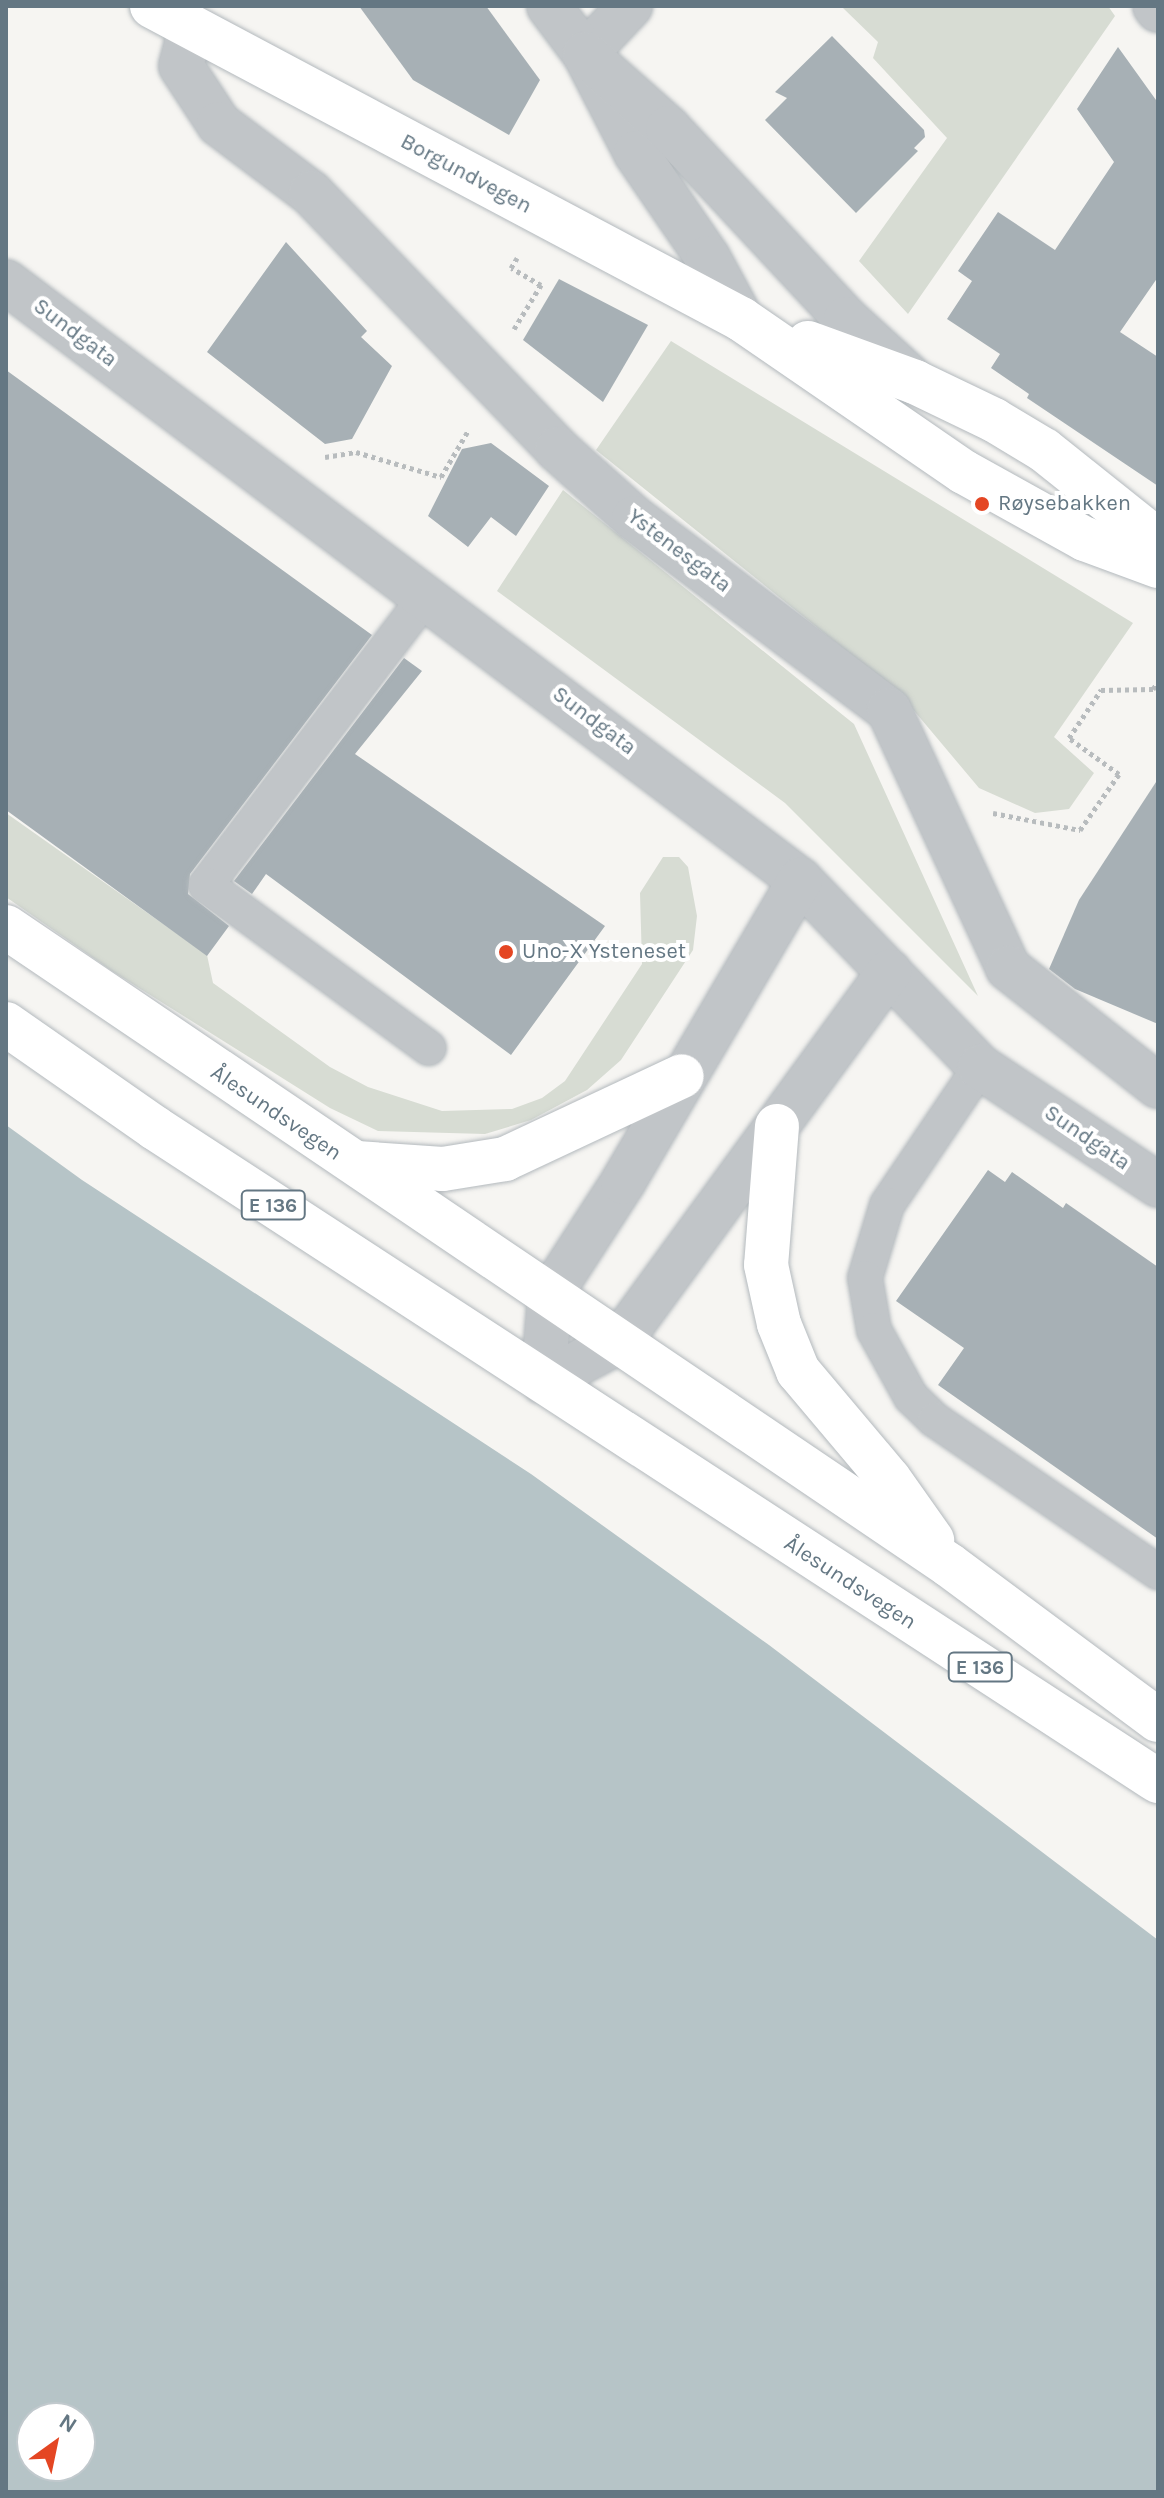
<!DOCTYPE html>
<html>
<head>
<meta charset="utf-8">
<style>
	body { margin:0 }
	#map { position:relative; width:1164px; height:2498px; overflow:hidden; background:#f6f5f2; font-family:Karla,sans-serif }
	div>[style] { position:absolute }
	.green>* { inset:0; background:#d7dcd3 }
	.water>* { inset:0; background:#b6c4c7 }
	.building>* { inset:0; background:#a7b0b5 }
	.path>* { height:5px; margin-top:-2.5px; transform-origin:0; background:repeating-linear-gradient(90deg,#b8bcbe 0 4px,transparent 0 8px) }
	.roads { filter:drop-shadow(0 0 2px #b3b9bd) drop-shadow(0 0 2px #b3b9bd) }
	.service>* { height:34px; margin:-17px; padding:0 17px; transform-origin:17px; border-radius:17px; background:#c1c5c8 }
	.minor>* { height:44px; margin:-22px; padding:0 22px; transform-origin:22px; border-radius:22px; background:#c1c5c8 }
	.tertiary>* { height:44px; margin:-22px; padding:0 22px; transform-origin:22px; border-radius:22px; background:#c1c5c8 }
	.secondary>* { height:44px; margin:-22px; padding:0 22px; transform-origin:22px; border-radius:22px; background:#fff }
	.trunk>* { height:44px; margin:-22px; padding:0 22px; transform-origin:22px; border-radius:22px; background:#fff }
	.dots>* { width:22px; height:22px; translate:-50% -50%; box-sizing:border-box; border:4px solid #fff; border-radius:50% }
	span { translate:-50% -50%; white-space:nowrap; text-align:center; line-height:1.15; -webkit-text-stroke:8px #fff; paint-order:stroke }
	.shield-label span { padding:2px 6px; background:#fff; border:2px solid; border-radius:6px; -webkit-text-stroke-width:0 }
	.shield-label { font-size:20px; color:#647783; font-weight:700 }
	.street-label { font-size:22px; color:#647783 }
	.poi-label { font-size:22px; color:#647783 }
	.left { translate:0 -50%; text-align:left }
	.frame { position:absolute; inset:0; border:8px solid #647783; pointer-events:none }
	.north { position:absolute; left:16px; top:2402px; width:80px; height:80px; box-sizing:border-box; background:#fff; border:2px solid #c1c9cd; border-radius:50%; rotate:33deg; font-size:22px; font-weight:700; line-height:32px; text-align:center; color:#647783 }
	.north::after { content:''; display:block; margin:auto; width:28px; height:36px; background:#e44623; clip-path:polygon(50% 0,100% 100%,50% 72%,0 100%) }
</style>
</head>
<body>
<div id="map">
	<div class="green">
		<i style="clip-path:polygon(1108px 6px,1115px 16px,908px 314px,859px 261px,947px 138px,873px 58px,878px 42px,843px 8px)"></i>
		<i style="clip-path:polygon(671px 341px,1133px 623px,1054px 737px,1094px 773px,1069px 809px,1035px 813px,979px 788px,900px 694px,596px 450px)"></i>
		<i style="clip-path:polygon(563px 490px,854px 724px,978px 996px,785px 803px,497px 591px)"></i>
		<i style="clip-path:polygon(6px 813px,207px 955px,213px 983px,330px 1067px,368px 1087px,442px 1111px,512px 1109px,542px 1098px,565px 1081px,642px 964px,640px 893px,663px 857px,679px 857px,688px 867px,697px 916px,693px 950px,621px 1060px,587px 1090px,531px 1120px,485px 1134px,378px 1131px,330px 1108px,112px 971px,6px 897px)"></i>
	</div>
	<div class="water">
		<i style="clip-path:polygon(evenodd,6px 1125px,82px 1180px,531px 1474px,769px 1645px,1158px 1940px,1158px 2492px,6px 2492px,6px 1125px,32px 2418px,80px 2418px,80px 2466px,32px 2466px,32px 2418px)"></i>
	</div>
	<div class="building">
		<i style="clip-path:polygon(359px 6px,486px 6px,540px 80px,509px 135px,413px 80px)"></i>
		<i style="clip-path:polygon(832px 36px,924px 130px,925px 137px,914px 148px,918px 151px,856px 213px,765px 120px,787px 98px,775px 92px)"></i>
		<i style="clip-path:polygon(1118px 47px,1156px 100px,1158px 96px,1158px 277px,1120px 332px,1158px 357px,1158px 486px,1027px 398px,1029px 394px,991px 368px,1000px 354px,947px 319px,972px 281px,958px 271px,998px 212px,1055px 250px,1114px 162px,1077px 109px)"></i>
		<i style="clip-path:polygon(286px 242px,367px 331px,361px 337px,392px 366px,352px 439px,325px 444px,207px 352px)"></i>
		<i style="clip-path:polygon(559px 279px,648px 325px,603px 402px,523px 340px)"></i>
		<i style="clip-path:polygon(6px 370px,372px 635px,190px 874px,188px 894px,229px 926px,207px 956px,6px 810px)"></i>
		<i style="clip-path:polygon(491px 443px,549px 486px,516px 536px,491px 517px,468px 547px,428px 516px,462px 449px)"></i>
		<i style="clip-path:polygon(404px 658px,422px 671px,355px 754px,605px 926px,511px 1055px,266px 874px,252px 894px,234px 881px)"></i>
		<i style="clip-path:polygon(1158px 779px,1158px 1024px,1075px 989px,1049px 969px,1079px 900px)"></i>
		<i style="clip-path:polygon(988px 1170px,1005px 1182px,1012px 1172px,1063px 1208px,1066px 1203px,1158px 1267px,1158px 1539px,938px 1385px,964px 1348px,896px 1301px)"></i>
	</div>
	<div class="path">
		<i style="left:514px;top:329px;width:52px;rotate:-58.5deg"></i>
		<i style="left:541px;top:285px;width:34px;rotate:-150deg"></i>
		<i style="left:511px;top:268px;width:12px;rotate:-59deg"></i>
		<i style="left:325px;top:457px;width:31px;rotate:-9deg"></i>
		<i style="left:356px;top:452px;width:89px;rotate:16.4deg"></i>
		<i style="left:441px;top:477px;width:53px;rotate:-59.6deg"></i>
		<i style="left:993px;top:813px;width:89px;rotate:11.1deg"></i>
		<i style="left:1080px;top:830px;width:68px;rotate:-55.1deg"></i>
		<i style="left:1119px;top:774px;width:62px;rotate:-144.2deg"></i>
		<i style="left:1069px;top:738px;width:58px;rotate:-56.3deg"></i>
		<i style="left:1101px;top:690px;width:52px;rotate:-1.1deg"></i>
		<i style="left:1153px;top:689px;width:9px;rotate:-54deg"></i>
	</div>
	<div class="roads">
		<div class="service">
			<i style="left:427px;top:595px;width:365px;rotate:127.3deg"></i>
			<i style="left:206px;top:885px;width:276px;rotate:36.2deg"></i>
			<i style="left:980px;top:1067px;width:166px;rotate:124deg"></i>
			<i style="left:887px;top:1205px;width:76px;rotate:106.8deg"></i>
			<i style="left:865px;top:1278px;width:53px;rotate:80.2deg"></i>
			<i style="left:874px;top:1330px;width:77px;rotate:61.1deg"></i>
			<i style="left:911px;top:1397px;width:33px;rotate:44deg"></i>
			<i style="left:935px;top:1420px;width:270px;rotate:34.3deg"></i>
		</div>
		<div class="minor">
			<i style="left:1155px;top:6px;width:5px;rotate:53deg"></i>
			<i style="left:191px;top:27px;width:40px;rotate:104.4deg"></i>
			<i style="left:181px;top:66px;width:69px;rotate:56.8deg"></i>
			<i style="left:219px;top:124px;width:115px;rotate:36.9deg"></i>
			<i style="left:311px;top:193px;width:355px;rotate:46.1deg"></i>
			<i style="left:557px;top:449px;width:103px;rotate:41.9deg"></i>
			<i style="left:634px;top:518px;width:319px;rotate:37deg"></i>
			<i style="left:889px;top:710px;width:284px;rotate:65.2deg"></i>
			<i style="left:1008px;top:968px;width:191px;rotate:38.2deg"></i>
			<i style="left:585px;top:54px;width:66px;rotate:-46.8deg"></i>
			<i style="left:6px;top:282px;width:994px;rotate:36.99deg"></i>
			<i style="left:800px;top:880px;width:260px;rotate:46.1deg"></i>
			<i style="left:980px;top:1067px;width:214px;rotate:33.5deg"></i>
			<i style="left:543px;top:1382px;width:87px;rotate:-85.4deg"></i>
			<i style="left:550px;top:1295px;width:135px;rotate:-57.1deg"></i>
			<i style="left:623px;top:1182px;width:350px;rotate:-59.6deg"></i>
			<i style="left:543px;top:1382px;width:87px;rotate:-28deg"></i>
			<i style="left:620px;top:1341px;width:457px;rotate:-53.9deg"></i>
		</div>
		<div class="tertiary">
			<i style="left:549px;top:6px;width:60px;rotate:53.1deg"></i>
			<i style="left:585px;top:54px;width:111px;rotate:62.7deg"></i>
			<i style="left:636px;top:153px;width:127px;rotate:55.6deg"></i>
			<i style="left:708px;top:258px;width:69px;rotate:61.6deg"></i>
			<i style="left:585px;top:54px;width:111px;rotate:41.7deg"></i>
			<i style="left:668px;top:128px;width:261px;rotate:47deg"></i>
			<i style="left:846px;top:319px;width:93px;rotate:42.4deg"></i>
		</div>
		<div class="secondary">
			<i style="left:152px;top:6px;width:667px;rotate:27.99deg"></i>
			<i style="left:741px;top:319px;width:270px;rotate:34.5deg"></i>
			<i style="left:964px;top:472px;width:138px;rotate:29deg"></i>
			<i style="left:1085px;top:539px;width:78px;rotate:20.3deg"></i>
			<i style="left:808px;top:343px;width:114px;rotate:20deg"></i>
			<i style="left:915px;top:382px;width:88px;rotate:25.7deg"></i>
			<i style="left:994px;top:420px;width:58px;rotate:31deg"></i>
			<i style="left:1044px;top:450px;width:146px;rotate:38.6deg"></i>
		</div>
		<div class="trunk">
			<i style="left:6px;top:927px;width:1139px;rotate:34.08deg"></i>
			<i style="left:949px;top:1565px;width:260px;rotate:36.6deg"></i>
			<i style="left:6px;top:1024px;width:182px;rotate:34.9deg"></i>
			<i style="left:155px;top:1128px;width:1197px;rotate:33.07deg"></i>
			<i style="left:777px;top:1126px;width:139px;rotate:94.5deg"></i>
			<i style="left:766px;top:1265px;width:60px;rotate:77.6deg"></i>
			<i style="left:779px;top:1324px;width:51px;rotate:68deg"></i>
			<i style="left:798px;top:1371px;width:141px;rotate:49.9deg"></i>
			<i style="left:889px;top:1479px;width:75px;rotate:54.8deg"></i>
			<i style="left:357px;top:1163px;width:86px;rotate:4deg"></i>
			<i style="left:443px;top:1169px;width:63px;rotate:-9.2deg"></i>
			<i style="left:505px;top:1159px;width:195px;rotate:-25.1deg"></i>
		</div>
	</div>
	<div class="dots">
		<i style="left:982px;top:504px;background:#e44623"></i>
		<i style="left:506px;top:952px;background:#e44623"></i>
	</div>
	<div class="shield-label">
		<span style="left:273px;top:1205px">E 136</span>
		<span style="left:980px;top:1667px">E 136</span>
	</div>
	<div class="street-label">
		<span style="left:466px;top:174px;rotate:28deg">Borgundvegen</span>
		<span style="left:75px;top:333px;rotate:37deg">Sundgata</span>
		<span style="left:679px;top:551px;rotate:37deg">Ystenesgata</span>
		<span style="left:594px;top:721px;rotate:37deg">Sundgata</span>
		<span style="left:276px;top:1113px;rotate:34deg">Ålesundsvegen</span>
		<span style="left:1087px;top:1138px;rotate:34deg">Sundgata</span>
		<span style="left:850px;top:1583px;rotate:33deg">Ålesundsvegen</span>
	</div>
	<div class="poi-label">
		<span class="left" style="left:998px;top:504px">Røysebakken</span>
		<span class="left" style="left:522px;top:952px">Uno-X Ysteneset</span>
	</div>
	<div class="frame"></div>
	<div class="north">N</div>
</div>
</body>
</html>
